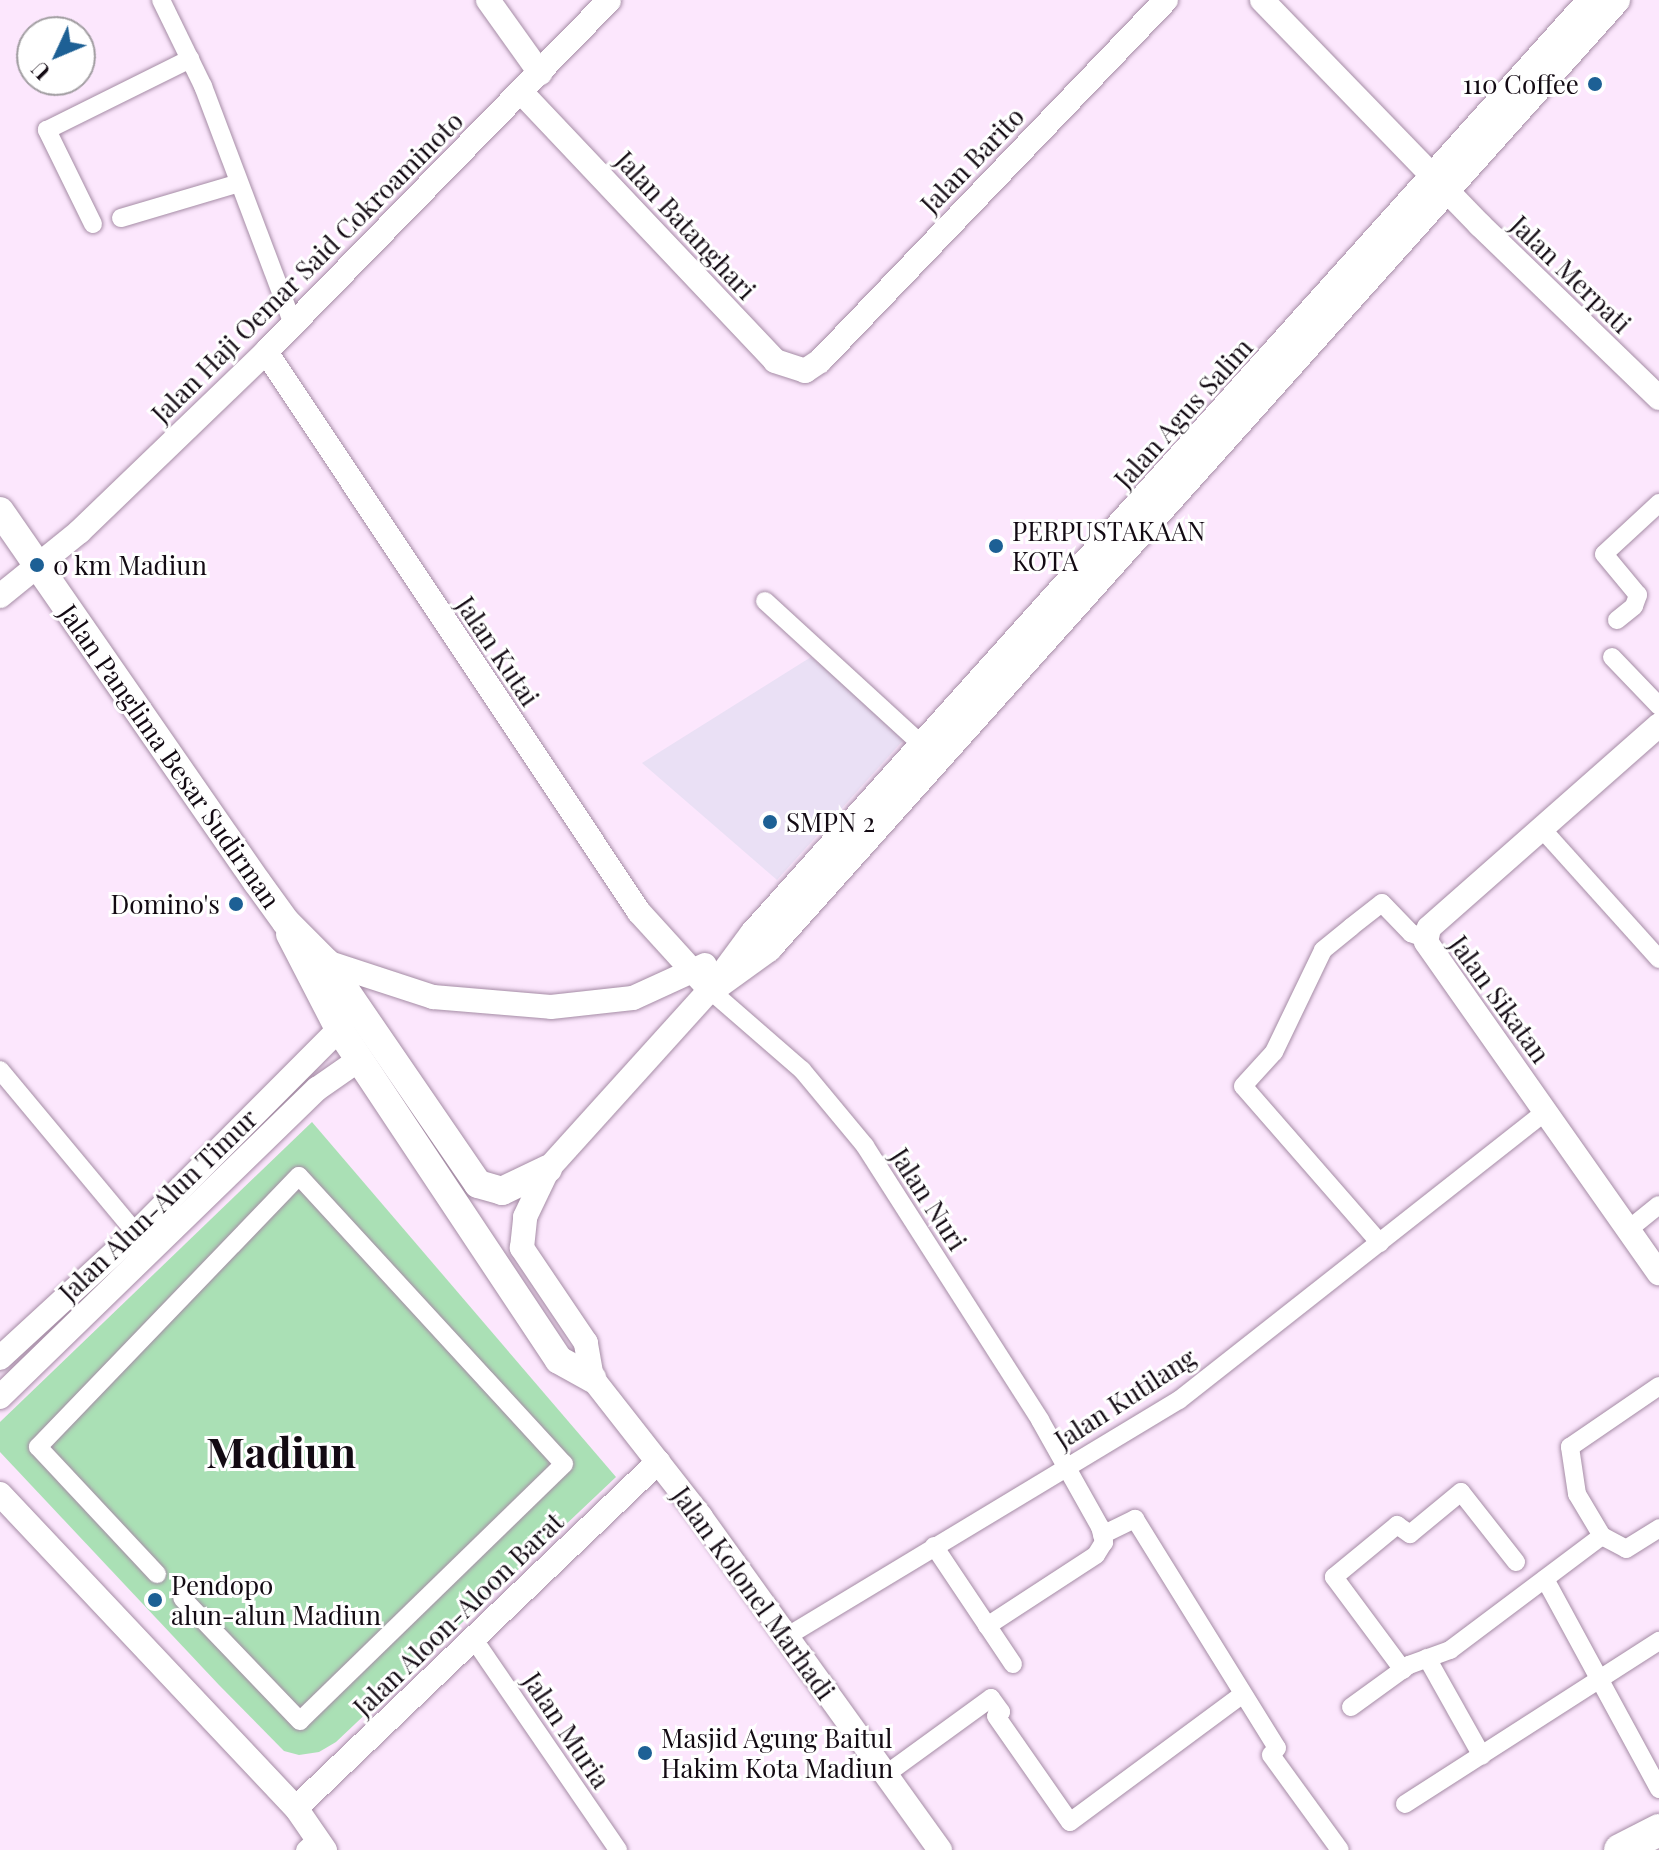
<!DOCTYPE html>
<html>
<head>
<meta charset="utf-8">
<style>
	body { margin:0 }
	#map { position:relative; width:1659px; height:1850px; overflow:hidden; background:#fce7fd; font-family:"Playfair Display",serif }
	div>[style] { position:absolute }
	.education>* { inset:0; background:#eae0f5 }
	.green>* { inset:0; background:#aae0b5 }
	.roads { filter:drop-shadow(0 0 2px #a58ca5) drop-shadow(0 0 2px #a58ca5) }
	.street>* { height:18px; margin:-9px; padding:0 9px; transform-origin:9px; border-radius:9px; background:#fff }
	.secondary>* { height:24px; margin:-12px; padding:0 12px; transform-origin:12px; border-radius:12px; background:#fff }
	.primary>* { height:28px; margin:-14px; padding:0 14px; transform-origin:14px; border-radius:14px; background:#fff }
	.highway>* { height:32px; margin:-16px; padding:0 16px; transform-origin:16px; border-radius:16px; background:#fff }
	.dots>* { width:22px; height:22px; translate:-50% -50%; box-sizing:border-box; border:4px solid #fff; border-radius:50% }
	span { translate:-50% -50%; white-space:nowrap; text-align:center; line-height:1.15; -webkit-text-stroke:6px #fff; paint-order:stroke }
	.poi-label { font-size:26px; color:#130a13 }
	.right { translate:-100% -50%; text-align:right }
	.left { translate:0 -50%; text-align:left }
	.street-label { font-size:26px; color:#130a13 }
	.town-label { font-size:42px; color:#130a13; font-weight:700 }
	.north { position:absolute; left:16px; top:16px; width:80px; height:80px; box-sizing:border-box; background:#fff; border:2px solid #a19da1; border-radius:50%; rotate:226deg; font-size:22px; font-weight:700; line-height:32px; text-align:center; color:#130a13 }
	.north::after { content:''; display:block; margin:auto; width:28px; height:36px; background:#1d6095; clip-path:polygon(50% 0,100% 100%,50% 72%,0 100%) }
</style>
</head>
<body>
<div id="map">
	<div class="education">
		<i style="clip-path:polygon(811px 657px,907px 736px,777px 880px,642px 763px)"></i>
	</div>
	<div class="green">
		<i style="clip-path:polygon(312px 1122px,616px 1477px,336px 1742px,319px 1752px,299px 1755px,284px 1751px,219px 1685px,0 1452px,0 1422px)"></i>
	</div>
	<div class="roads">
		<div class="street">
			<i style="left:161px;top:0;width:96px;rotate:64deg"></i>
			<i style="left:203px;top:86px;width:254px;rotate:69.3deg"></i>
			<i style="left:121px;top:218px;width:123px;rotate:-16.5deg"></i>
			<i style="left:93px;top:224px;width:105px;rotate:-116.1deg"></i>
			<i style="left:47px;top:130px;width:160px;rotate:-26.4deg"></i>
			<i style="left:765px;top:601px;width:214px;rotate:42.5deg"></i>
			<i style="left:1617px;top:620px;width:22px;rotate:-39deg"></i>
			<i style="left:1634px;top:606px;width:12px;rotate:-70deg"></i>
			<i style="left:1638px;top:595px;width:53px;rotate:-129.7deg"></i>
			<i style="left:1604px;top:554px;width:75px;rotate:-42.8deg"></i>
			<i style="left:1612px;top:657px;width:68px;rotate:46.2deg"></i>
			<i style="left:1542px;top:829px;width:175px;rotate:48deg"></i>
			<i style="left:710px;top:990px;width:122px;rotate:41deg"></i>
			<i style="left:802px;top:1070px;width:99px;rotate:50.3deg"></i>
			<i style="left:865px;top:1146px;width:325px;rotate:57.4deg"></i>
			<i style="left:1040px;top:1420px;width:123px;rotate:60.7deg"></i>
			<i style="left:1100px;top:1527px;width:16px;rotate:75deg"></i>
			<i style="left:1104px;top:1542px;width:15px;rotate:122deg"></i>
			<i style="left:1096px;top:1555px;width:130px;rotate:146.9deg"></i>
			<i style="left:0;top:1070px;width:212px;rotate:50.2deg"></i>
			<i style="left:1629px;top:1229px;width:38px;rotate:-39deg"></i>
			<i style="left:1380px;top:1243px;width:208px;rotate:-131.1deg"></i>
			<i style="left:1243px;top:1086px;width:46px;rotate:-47.6deg"></i>
			<i style="left:1274px;top:1052px;width:113px;rotate:-64.3deg"></i>
			<i style="left:1323px;top:950px;width:36px;rotate:-39deg"></i>
			<i style="left:1351px;top:927px;width:39px;rotate:-38deg"></i>
			<i style="left:1382px;top:903px;width:42px;rotate:46deg"></i>
			<i style="left:1411px;top:933px;width:17px;rotate:21deg"></i>
			<i style="left:1102px;top:1535px;width:37px;rotate:-26deg"></i>
			<i style="left:1135px;top:1519px;width:269px;rotate:58.2deg"></i>
			<i style="left:1277px;top:1748px;width:9px;rotate:131deg"></i>
			<i style="left:1271px;top:1755px;width:117px;rotate:54deg"></i>
			<i style="left:1602px;top:1536px;width:49px;rotate:-120.8deg"></i>
			<i style="left:1577px;top:1494px;width:48px;rotate:-98.5deg"></i>
			<i style="left:1570px;top:1447px;width:108px;rotate:-34.4deg"></i>
			<i style="left:1602px;top:1536px;width:27px;rotate:28deg"></i>
			<i style="left:1626px;top:1549px;width:39px;rotate:-32deg"></i>
			<i style="left:934px;top:1546px;width:142px;rotate:56.2deg"></i>
			<i style="left:157px;top:1574px;width:174px;rotate:-133.1deg"></i>
			<i style="left:38px;top:1447px;width:376px;rotate:-46.1deg"></i>
			<i style="left:299px;top:1176px;width:391px;rotate:47.4deg"></i>
			<i style="left:564px;top:1464px;width:368px;rotate:135.8deg"></i>
			<i style="left:300px;top:1721px;width:170px;rotate:-133.8deg"></i>
			<i style="left:1545px;top:1579px;width:239px;rotate:61.5deg"></i>
			<i style="left:786px;top:1637px;width:459px;rotate:-31.1deg"></i>
			<i style="left:1179px;top:1400px;width:467px;rotate:-38.2deg"></i>
			<i style="left:473px;top:1638px;width:257px;rotate:55.6deg"></i>
			<i style="left:1427px;top:1658px;width:112px;rotate:60.7deg"></i>
			<i style="left:1403px;top:1670px;width:116px;rotate:-126.6deg"></i>
			<i style="left:1334px;top:1577px;width:82px;rotate:-39.5deg"></i>
			<i style="left:1397px;top:1525px;width:16px;rotate:35deg"></i>
			<i style="left:1410px;top:1534px;width:66px;rotate:-39.5deg"></i>
			<i style="left:1461px;top:1492px;width:89px;rotate:51.8deg"></i>
			<i style="left:1351px;top:1707px;width:72px;rotate:-35.9deg"></i>
			<i style="left:1409px;top:1665px;width:44px;rotate:-20.1deg"></i>
			<i style="left:1450px;top:1650px;width:190px;rotate:-36.9deg"></i>
			<i style="left:885px;top:1775px;width:131px;rotate:-36deg"></i>
			<i style="left:991px;top:1698px;width:17px;rotate:54deg"></i>
			<i style="left:1001px;top:1712px;width:6px;rotate:141deg"></i>
			<i style="left:996px;top:1716px;width:129px;rotate:55.1deg"></i>
			<i style="left:1070px;top:1822px;width:215px;rotate:-36.5deg"></i>
			<i style="left:1405px;top:1804px;width:302px;rotate:-32.7deg"></i>
			<i style="left:305px;top:1850px;width:16px;rotate:-43deg"></i>
		</div>
		<div class="secondary">
			<i style="left:488px;top:0;width:90px;rotate:54.5deg"></i>
			<i style="left:1262px;top:0;width:313px;rotate:45.9deg"></i>
			<i style="left:1480px;top:225px;width:249px;rotate:44deg"></i>
			<i style="left:521px;top:92px;width:370px;rotate:46.6deg"></i>
			<i style="left:775px;top:361px;width:32px;rotate:18deg"></i>
			<i style="left:805px;top:371px;width:18px;rotate:-34deg"></i>
			<i style="left:820px;top:361px;width:500px;rotate:-46.22deg"></i>
			<i style="left:266px;top:352px;width:673px;rotate:56.33deg"></i>
			<i style="left:639px;top:912px;width:105px;rotate:47.7deg"></i>
			<i style="left:0;top:596px;width:102px;rotate:-39deg"></i>
			<i style="left:79px;top:532px;width:260px;rotate:-43.9deg"></i>
			<i style="left:266px;top:352px;width:491px;rotate:-45.7deg"></i>
			<i style="left:1659px;top:725px;width:307px;rotate:138.6deg"></i>
			<i style="left:1429px;top:928px;width:14px;rotate:102deg"></i>
			<i style="left:1426px;top:942px;width:405px;rotate:54.9deg"></i>
			<i style="left:326px;top:962px;width:113px;rotate:18.1deg"></i>
			<i style="left:433px;top:997px;width:118px;rotate:4.8deg"></i>
			<i style="left:551px;top:1007px;width:82px;rotate:-6.3deg"></i>
			<i style="left:633px;top:998px;width:79px;rotate:-24.6deg"></i>
			<i style="left:0;top:1358px;width:185px;rotate:-42.6deg"></i>
			<i style="left:136px;top:1233px;width:288px;rotate:-45.1deg"></i>
			<i style="left:0;top:1397px;width:442px;rotate:-44.2deg"></i>
			<i style="left:317px;top:1089px;width:52px;rotate:-34.9deg"></i>
			<i style="left:0;top:1494px;width:432px;rotate:46.7deg"></i>
			<i style="left:296px;top:1808px;width:51px;rotate:55.4deg"></i>
			<i style="left:296px;top:1808px;width:501px;rotate:-43.71deg"></i>
			<i style="left:940px;top:1850px;width:410px;rotate:-125.7deg"></i>
			<i style="left:701px;top:1517px;width:177px;rotate:-128.1deg"></i>
			<i style="left:592px;top:1378px;width:36px;rotate:-100deg"></i>
			<i style="left:586px;top:1343px;width:115px;rotate:-124deg"></i>
			<i style="left:522px;top:1248px;width:31px;rotate:-84deg"></i>
			<i style="left:525px;top:1217px;width:53px;rotate:-64.4deg"></i>
			<i style="left:548px;top:1169px;width:241px;rotate:-47.9deg"></i>
			<i style="left:710px;top:990px;width:71px;rotate:-53.6deg"></i>
			<i style="left:752px;top:933px;width:1253px;rotate:-48.1deg"></i>
		</div>
		<div class="primary">
			<i style="left:0;top:511px;width:451px;rotate:55.3deg"></i>
			<i style="left:257px;top:882px;width:49px;rotate:54.1deg"></i>
			<i style="left:286px;top:922px;width:57px;rotate:45deg"></i>
			<i style="left:326px;top:962px;width:269px;rotate:55.6deg"></i>
			<i style="left:478px;top:1184px;width:25px;rotate:16deg"></i>
			<i style="left:502px;top:1191px;width:51px;rotate:-25.6deg"></i>
			<i style="left:290px;top:934px;width:107px;rotate:62.7deg"></i>
			<i style="left:339px;top:1029px;width:397px;rotate:56.4deg"></i>
			<i style="left:559px;top:1360px;width:38px;rotate:29deg"></i>
			<i style="left:710px;top:990px;width:72px;rotate:-35.9deg"></i>
			<i style="left:768px;top:948px;width:1272px;rotate:-48.19deg"></i>
		</div>
		<div class="highway">
			<i style="left:1620px;top:1850px;width:44px;rotate:-27.1deg"></i>
		</div>
	</div>
	<div class="dots">
		<i style="left:1595px;top:84px;background:#1d6095"></i>
		<i style="left:996px;top:546px;background:#1d6095"></i>
		<i style="left:37px;top:565px;background:#1d6095"></i>
		<i style="left:770px;top:822px;background:#1d6095"></i>
		<i style="left:236px;top:904px;background:#1d6095"></i>
		<i style="left:155px;top:1600px;background:#1d6095"></i>
		<i style="left:645px;top:1753px;background:#1d6095"></i>
	</div>
	<div class="poi-label">
		<span class="right" style="left:1579px;top:84px">110 Coffee</span>
		<span class="left" style="left:1012px;top:546px">PERPUSTAKAAN<br>KOTA</span>
		<span class="left" style="left:53px;top:565px">0 km Madiun</span>
		<span class="left" style="left:786px;top:822px">SMPN 2</span>
		<span class="right" style="left:220px;top:904px">Domino's</span>
		<span class="left" style="left:171px;top:1600px">Pendopo<br>alun-alun Madiun</span>
		<span class="left" style="left:661px;top:1753px">Masjid Agung Baitul<br>Hakim Kota Madiun</span>
	</div>
	<div class="street-label">
		<span style="left:972px;top:160px;rotate:-46deg">Jalan Barito</span>
		<span style="left:686px;top:225px;rotate:47deg">Jalan Batanghari</span>
		<span style="left:307px;top:267px;rotate:-45deg">Jalan Haji Oemar Said Cokroaminoto</span>
		<span style="left:1571px;top:274px;rotate:44deg">Jalan Merpati</span>
		<span style="left:1183px;top:413px;rotate:-48deg">Jalan Agus Salim</span>
		<span style="left:498px;top:651px;rotate:56deg">Jalan Kutai</span>
		<span style="left:170px;top:756px;rotate:55deg">Jalan Panglima Besar Sudirman</span>
		<span style="left:1500px;top:999px;rotate:54deg">Jalan Sikatan</span>
		<span style="left:929px;top:1199px;rotate:57deg">Jalan Nuri</span>
		<span style="left:158px;top:1205px;rotate:-44deg">Jalan Alun-Alun Timur</span>
		<span style="left:1125px;top:1398px;rotate:-33deg">Jalan Kutilang</span>
		<span style="left:754px;top:1593px;rotate:54deg">Jalan Kolonel Marhadi</span>
		<span style="left:458px;top:1614px;rotate:-44deg">Jalan Aloon-Aloon Barat</span>
		<span style="left:567px;top:1730px;rotate:56deg">Jalan Muria</span>
	</div>
	<div class="town-label">
		<span style="left:281px;top:1451px">Madiun</span>
	</div>
	<div class="north">U</div>
</div>
</body>
</html>
